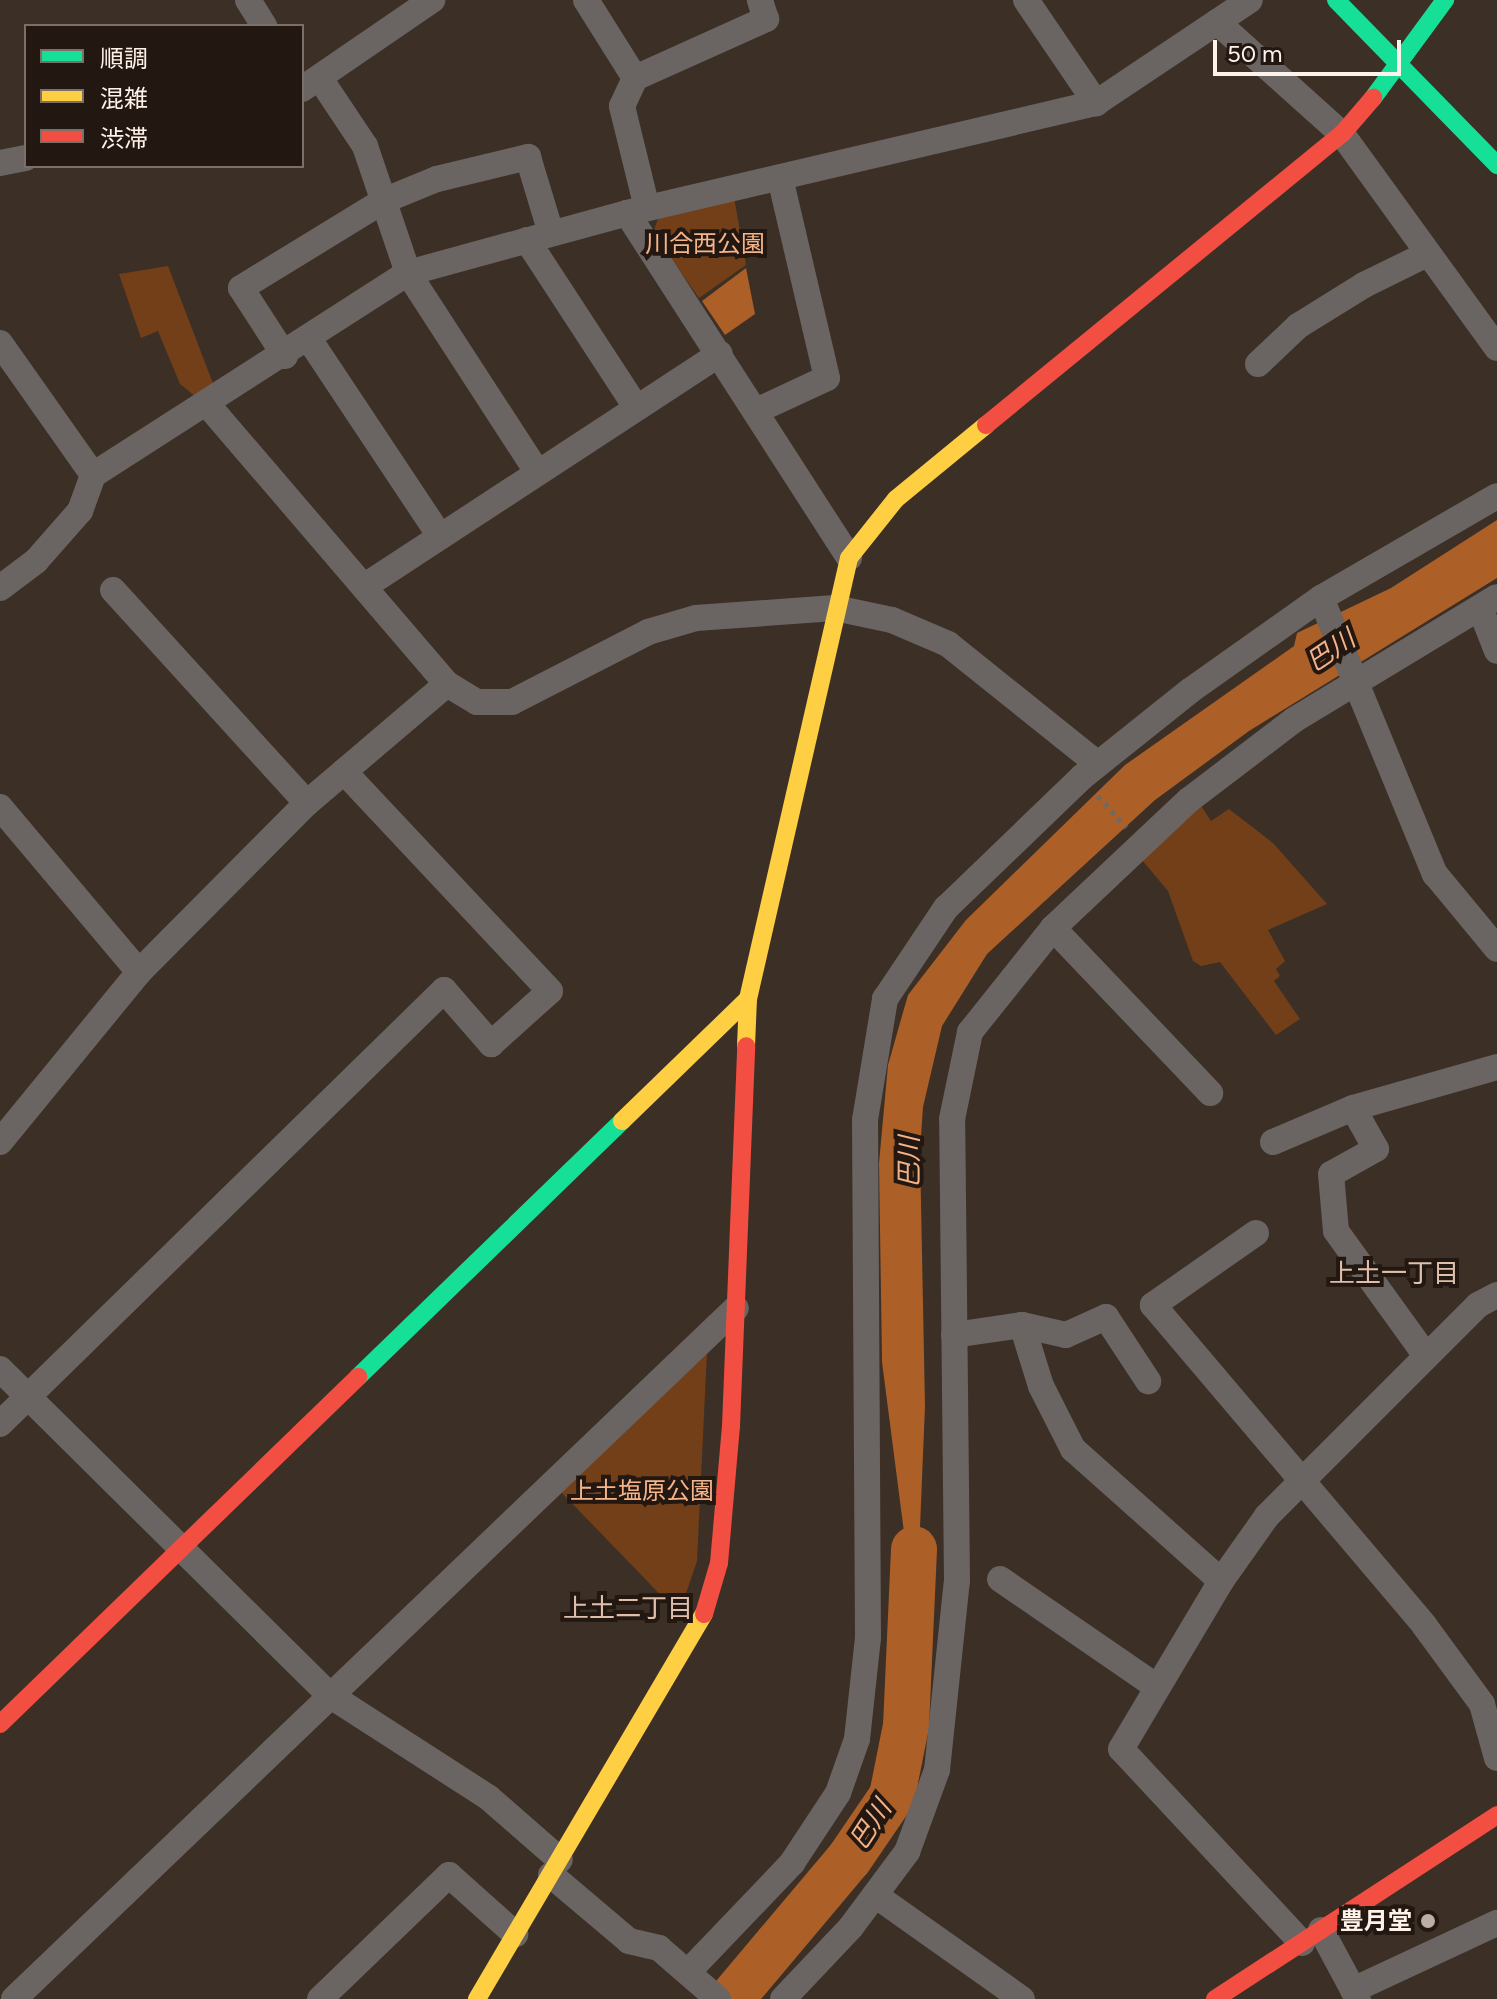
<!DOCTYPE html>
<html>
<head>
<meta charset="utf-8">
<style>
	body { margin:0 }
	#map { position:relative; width:1497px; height:1999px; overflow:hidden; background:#3c2f26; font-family:Figtree,"Noto Sans JP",sans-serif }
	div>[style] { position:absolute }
	.green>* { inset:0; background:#723f19 }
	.water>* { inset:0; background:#ac5f26 }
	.river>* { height:46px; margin:-23px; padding:0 23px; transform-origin:23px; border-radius:23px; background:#ac5f26 }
	.path>* { height:5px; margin-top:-2.5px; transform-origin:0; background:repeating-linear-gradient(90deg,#6f6863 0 4px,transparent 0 10px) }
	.street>* { height:26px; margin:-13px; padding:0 13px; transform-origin:13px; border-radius:13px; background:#6a6562 }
	.fast>* { height:18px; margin:-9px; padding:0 9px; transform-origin:9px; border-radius:9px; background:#16e098 }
	.slow>* { height:18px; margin:-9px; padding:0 9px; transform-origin:9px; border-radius:9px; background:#ffcf43 }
	.jam>* { height:18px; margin:-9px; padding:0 9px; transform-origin:9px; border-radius:9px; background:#f24e42 }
	.dots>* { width:22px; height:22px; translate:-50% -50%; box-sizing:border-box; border:4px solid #231811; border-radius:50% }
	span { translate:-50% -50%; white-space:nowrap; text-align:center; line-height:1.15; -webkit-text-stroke:8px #231811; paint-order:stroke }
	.park-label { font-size:24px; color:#f6b48a }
	.poi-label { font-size:24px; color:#fff2ea; font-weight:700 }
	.right { translate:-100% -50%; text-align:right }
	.water-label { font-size:26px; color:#f5b289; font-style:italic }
	.neighbourhood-label { font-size:26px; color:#debfac }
	.legend { position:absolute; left:24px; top:24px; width:280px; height:144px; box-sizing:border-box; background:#231811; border:2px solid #7b6f68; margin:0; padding:10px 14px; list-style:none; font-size:24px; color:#fff2ea }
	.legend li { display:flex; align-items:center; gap:16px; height:40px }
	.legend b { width:40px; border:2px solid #7b6f68 }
	.scale { position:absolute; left:1213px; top:40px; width:188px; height:36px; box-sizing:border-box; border:4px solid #fff2ea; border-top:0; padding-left:10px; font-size:24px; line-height:28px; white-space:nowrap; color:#fff2ea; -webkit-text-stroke:6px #231811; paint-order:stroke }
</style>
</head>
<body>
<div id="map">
	<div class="green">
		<i style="clip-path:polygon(734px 197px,746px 265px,699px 298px,653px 233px,659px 216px)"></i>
		<i style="clip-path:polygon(168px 266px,214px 386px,195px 396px,180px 384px,158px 331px,141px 338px,119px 274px)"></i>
		<i style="clip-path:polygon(1198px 801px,1211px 821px,1229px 809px,1273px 843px,1327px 904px,1268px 930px,1285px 961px,1276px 969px,1280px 976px,1274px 981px,1300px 1019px,1276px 1035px,1220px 962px,1201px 966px,1193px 961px,1168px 891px,1142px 860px)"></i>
		<i style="clip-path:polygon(707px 1352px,697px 1561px,679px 1614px,560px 1491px)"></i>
	</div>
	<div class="water">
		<i style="clip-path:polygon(746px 268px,755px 314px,725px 335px,702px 301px)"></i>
		<i style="clip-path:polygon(1497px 520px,1497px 578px,1249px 731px,1155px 800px,987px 954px,942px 1026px,923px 1107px,920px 1151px,925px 1406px,916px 1625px,882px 1362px,879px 1163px,888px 1065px,908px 995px,966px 920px,1125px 765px,1294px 646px,1297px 633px,1391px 588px)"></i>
	</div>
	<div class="river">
		<i style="left:731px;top:1999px;width:183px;rotate:-49.9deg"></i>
		<i style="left:849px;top:1859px;width:76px;rotate:-55.7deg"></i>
		<i style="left:892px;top:1796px;width:71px;rotate:-78.7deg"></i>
		<i style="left:906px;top:1726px;width:177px;rotate:-87.4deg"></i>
	</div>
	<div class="path">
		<i style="left:1098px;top:796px;width:42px;rotate:47.9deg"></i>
	</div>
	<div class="street">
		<i style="left:248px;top:0;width:31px;rotate:58deg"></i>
		<i style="left:586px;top:0;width:92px;rotate:57.9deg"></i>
		<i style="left:1026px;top:0;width:125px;rotate:55.8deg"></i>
		<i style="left:1217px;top:22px;width:168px;rotate:41.9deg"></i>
		<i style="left:1342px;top:134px;width:264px;rotate:54.1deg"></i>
		<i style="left:321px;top:80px;width:79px;rotate:56.3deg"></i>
		<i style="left:365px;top:146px;width:134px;rotate:71.3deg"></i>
		<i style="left:408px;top:273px;width:235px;rotate:57deg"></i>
		<i style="left:302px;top:89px;width:158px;rotate:-34.4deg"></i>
		<i style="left:0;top:163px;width:26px;rotate:-11deg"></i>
		<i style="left:647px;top:208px;width:105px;rotate:-103.8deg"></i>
		<i style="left:622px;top:106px;width:31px;rotate:-65deg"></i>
		<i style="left:635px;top:78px;width:144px;rotate:-24.2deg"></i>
		<i style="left:766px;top:19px;width:20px;rotate:-108deg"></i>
		<i style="left:627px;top:213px;width:410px;rotate:57.2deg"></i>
		<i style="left:527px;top:240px;width:199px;rotate:56.9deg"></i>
		<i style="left:309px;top:339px;width:237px;rotate:56.4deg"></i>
		<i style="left:0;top:343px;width:161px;rotate:54.8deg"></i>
		<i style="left:285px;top:356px;width:81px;rotate:-122.9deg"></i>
		<i style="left:241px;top:288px;width:167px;rotate:-31.5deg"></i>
		<i style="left:383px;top:201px;width:58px;rotate:-22.2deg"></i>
		<i style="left:437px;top:179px;width:94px;rotate:-13.6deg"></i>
		<i style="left:528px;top:157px;width:79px;rotate:73.2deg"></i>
		<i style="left:1258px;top:364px;width:55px;rotate:-43.5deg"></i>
		<i style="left:1298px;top:326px;width:78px;rotate:-31.8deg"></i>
		<i style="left:1364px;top:285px;width:70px;rotate:-26.2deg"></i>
		<i style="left:207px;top:404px;width:369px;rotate:49.4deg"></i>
		<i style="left:447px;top:684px;width:35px;rotate:31deg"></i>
		<i style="left:477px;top:702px;width:35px"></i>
		<i style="left:512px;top:702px;width:153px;rotate:-27.2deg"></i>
		<i style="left:648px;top:632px;width:50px;rotate:-16.3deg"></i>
		<i style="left:696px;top:618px;width:139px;rotate:-4.1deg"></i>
		<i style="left:835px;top:608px;width:58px;rotate:11.9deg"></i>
		<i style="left:892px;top:620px;width:61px;rotate:23.2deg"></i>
		<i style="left:948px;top:644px;width:192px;rotate:38.7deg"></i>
		<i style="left:756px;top:411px;width:78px;rotate:-24.9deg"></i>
		<i style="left:827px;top:378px;width:206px;rotate:-103.2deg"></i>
		<i style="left:365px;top:586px;width:424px;rotate:-33.2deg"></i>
		<i style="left:0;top:588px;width:45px;rotate:-36.9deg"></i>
		<i style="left:36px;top:561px;width:67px;rotate:-48.7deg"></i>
		<i style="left:80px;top:511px;width:38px;rotate:-70deg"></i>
		<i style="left:93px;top:475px;width:374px;rotate:-32.7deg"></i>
		<i style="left:408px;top:273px;width:227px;rotate:-15.3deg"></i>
		<i style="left:627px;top:213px;width:482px;rotate:-13.2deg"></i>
		<i style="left:1096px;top:103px;width:185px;rotate:-33.8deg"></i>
		<i style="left:113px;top:590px;width:288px;rotate:47.7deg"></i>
		<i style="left:1321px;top:598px;width:299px;rotate:67.6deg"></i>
		<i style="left:1435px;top:874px;width:97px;rotate:50.4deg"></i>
		<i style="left:1480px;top:608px;width:46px;rotate:68.4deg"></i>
		<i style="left:0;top:807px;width:216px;rotate:49.9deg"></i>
		<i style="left:1053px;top:928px;width:228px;rotate:46.4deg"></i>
		<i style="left:1353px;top:1108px;width:47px;rotate:60.7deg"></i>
		<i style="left:1376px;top:1149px;width:51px;rotate:150.9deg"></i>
		<i style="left:1331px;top:1174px;width:57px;rotate:85deg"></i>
		<i style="left:1336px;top:1231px;width:154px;rotate:54.2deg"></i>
		<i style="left:0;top:1142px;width:220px;rotate:-50.7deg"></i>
		<i style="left:139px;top:972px;width:238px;rotate:-45.2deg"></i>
		<i style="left:307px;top:803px;width:184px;rotate:-40.4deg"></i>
		<i style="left:1273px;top:1142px;width:87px;rotate:-23deg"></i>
		<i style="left:1353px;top:1108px;width:150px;rotate:-15.9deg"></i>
		<i style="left:1256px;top:1233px;width:126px;rotate:145deg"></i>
		<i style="left:1153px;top:1305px;width:419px;rotate:49.7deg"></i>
		<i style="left:1424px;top:1625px;width:98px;rotate:53.7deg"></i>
		<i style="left:1482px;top:1704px;width:56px;rotate:74.5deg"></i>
		<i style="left:1022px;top:1325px;width:64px;rotate:72.7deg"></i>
		<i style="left:1041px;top:1386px;width:71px;rotate:63.1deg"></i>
		<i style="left:1073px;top:1449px;width:198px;rotate:41.7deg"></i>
		<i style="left:954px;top:1335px;width:69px;rotate:-8.4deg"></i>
		<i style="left:1022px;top:1325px;width:45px;rotate:12.8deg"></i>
		<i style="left:1066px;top:1335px;width:44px;rotate:-24.2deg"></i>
		<i style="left:1106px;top:1317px;width:77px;rotate:56.7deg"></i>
		<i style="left:0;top:1369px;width:465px;rotate:44.7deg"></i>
		<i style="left:331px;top:1696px;width:188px;rotate:32.8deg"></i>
		<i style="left:489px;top:1798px;width:94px;rotate:41.1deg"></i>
		<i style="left:0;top:1424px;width:621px;rotate:-44.35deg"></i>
		<i style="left:444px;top:990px;width:72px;rotate:49deg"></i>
		<i style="left:491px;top:1044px;width:79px;rotate:-41.9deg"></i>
		<i style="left:550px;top:991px;width:301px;rotate:-133.2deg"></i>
		<i style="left:1000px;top:1579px;width:191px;rotate:34.5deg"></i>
		<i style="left:551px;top:1875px;width:102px;rotate:40.2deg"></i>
		<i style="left:629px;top:1941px;width:31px;rotate:13deg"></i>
		<i style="left:659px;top:1948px;width:78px;rotate:40.8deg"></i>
		<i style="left:875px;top:1895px;width:180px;rotate:35.3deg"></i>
		<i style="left:1321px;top:1930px;width:78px;rotate:61.8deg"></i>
		<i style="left:1302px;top:1943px;width:265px;rotate:-133deg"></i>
		<i style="left:1121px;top:1749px;width:196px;rotate:-59.2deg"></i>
		<i style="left:1221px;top:1581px;width:80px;rotate:-54.7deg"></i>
		<i style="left:1267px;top:1516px;width:298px;rotate:-45deg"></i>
		<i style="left:1478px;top:1305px;width:21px;rotate:-28deg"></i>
		<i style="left:688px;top:1972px;width:151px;rotate:-46.3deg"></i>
		<i style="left:792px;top:1863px;width:84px;rotate:-56.7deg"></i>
		<i style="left:838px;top:1793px;width:57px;rotate:-70.6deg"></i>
		<i style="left:857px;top:1739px;width:103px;rotate:-83.8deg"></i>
		<i style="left:868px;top:1637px;width:517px;rotate:-90.33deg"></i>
		<i style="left:865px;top:1120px;width:123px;rotate:-80.6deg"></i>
		<i style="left:885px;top:999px;width:110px;rotate:-56.2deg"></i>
		<i style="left:946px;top:908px;width:189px;rotate:-43.9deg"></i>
		<i style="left:1082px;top:777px;width:139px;rotate:-38.6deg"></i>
		<i style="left:1191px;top:690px;width:159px;rotate:-35.3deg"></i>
		<i style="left:1321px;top:598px;width:203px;rotate:-30.1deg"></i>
		<i style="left:1353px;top:1990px;width:159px;rotate:-25deg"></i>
		<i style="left:14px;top:1999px;width:999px;rotate:-43.74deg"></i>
		<i style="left:320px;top:1999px;width:179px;rotate:-43.9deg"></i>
		<i style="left:449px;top:1875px;width:89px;rotate:41.8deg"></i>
		<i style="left:783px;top:1999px;width:99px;rotate:-46.6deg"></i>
		<i style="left:851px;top:1927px;width:94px;rotate:-53.3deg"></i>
		<i style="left:907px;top:1852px;width:87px;rotate:-69.9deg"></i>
		<i style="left:937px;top:1770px;width:190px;rotate:-84deg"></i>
		<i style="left:957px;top:1581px;width:462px;rotate:-90.6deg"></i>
		<i style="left:952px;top:1119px;width:89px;rotate:-78.3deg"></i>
		<i style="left:970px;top:1032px;width:133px;rotate:-51.4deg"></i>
		<i style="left:1053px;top:928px;width:187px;rotate:-43.3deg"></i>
		<i style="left:1189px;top:800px;width:132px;rotate:-37.3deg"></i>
		<i style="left:1294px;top:720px;width:237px;rotate:-31.2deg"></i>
	</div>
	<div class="fast">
		<i style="left:1336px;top:0;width:231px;rotate:45.7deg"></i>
		<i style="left:1373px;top:98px;width:122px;rotate:-53.7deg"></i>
		<i style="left:358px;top:1377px;width:368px;rotate:-44.1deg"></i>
	</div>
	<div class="slow">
		<i style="left:746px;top:1046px;width:47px;rotate:-87.6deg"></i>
		<i style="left:748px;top:999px;width:452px;rotate:-77.1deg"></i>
		<i style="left:849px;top:558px;width:75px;rotate:-51.5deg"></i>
		<i style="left:896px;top:499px;width:117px;rotate:-39.4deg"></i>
		<i style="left:622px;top:1121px;width:175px;rotate:-44.1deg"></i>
		<i style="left:477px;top:1999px;width:447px;rotate:-59.5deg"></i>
	</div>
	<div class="jam">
		<i style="left:986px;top:425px;width:460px;rotate:-39.3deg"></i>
		<i style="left:1342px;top:134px;width:48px;rotate:-49.3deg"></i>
		<i style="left:704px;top:1614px;width:53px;rotate:-73.6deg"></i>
		<i style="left:719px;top:1563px;width:138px;rotate:-85deg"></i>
		<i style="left:731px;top:1426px;width:380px;rotate:-87.7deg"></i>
		<i style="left:0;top:1724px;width:499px;rotate:-44.1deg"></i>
		<i style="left:1215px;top:1999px;width:337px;rotate:-33.1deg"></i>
	</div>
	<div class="dots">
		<i style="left:1428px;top:1921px;background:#bbaea5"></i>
	</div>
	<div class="park-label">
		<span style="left:705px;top:244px">川合西公園</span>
		<span style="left:642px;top:1491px">上土塩原公園</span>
	</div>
	<div class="poi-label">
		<span class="right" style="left:1412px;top:1921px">豊月堂</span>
	</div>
	<div class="water-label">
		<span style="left:1331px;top:651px;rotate:-34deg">巴川</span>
		<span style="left:910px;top:1162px;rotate:-90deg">巴川</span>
		<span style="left:871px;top:1825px;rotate:-57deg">巴川</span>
	</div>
	<div class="neighbourhood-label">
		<span style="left:1394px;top:1274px">上土一丁目</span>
		<span style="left:628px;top:1609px">上土二丁目</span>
	</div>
	<ul class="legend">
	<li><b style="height:10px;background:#16e098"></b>順調</li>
	<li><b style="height:10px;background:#ffcf43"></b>混雑</li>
	<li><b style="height:10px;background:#f24e42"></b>渋滞</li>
	</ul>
	<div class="scale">50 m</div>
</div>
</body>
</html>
